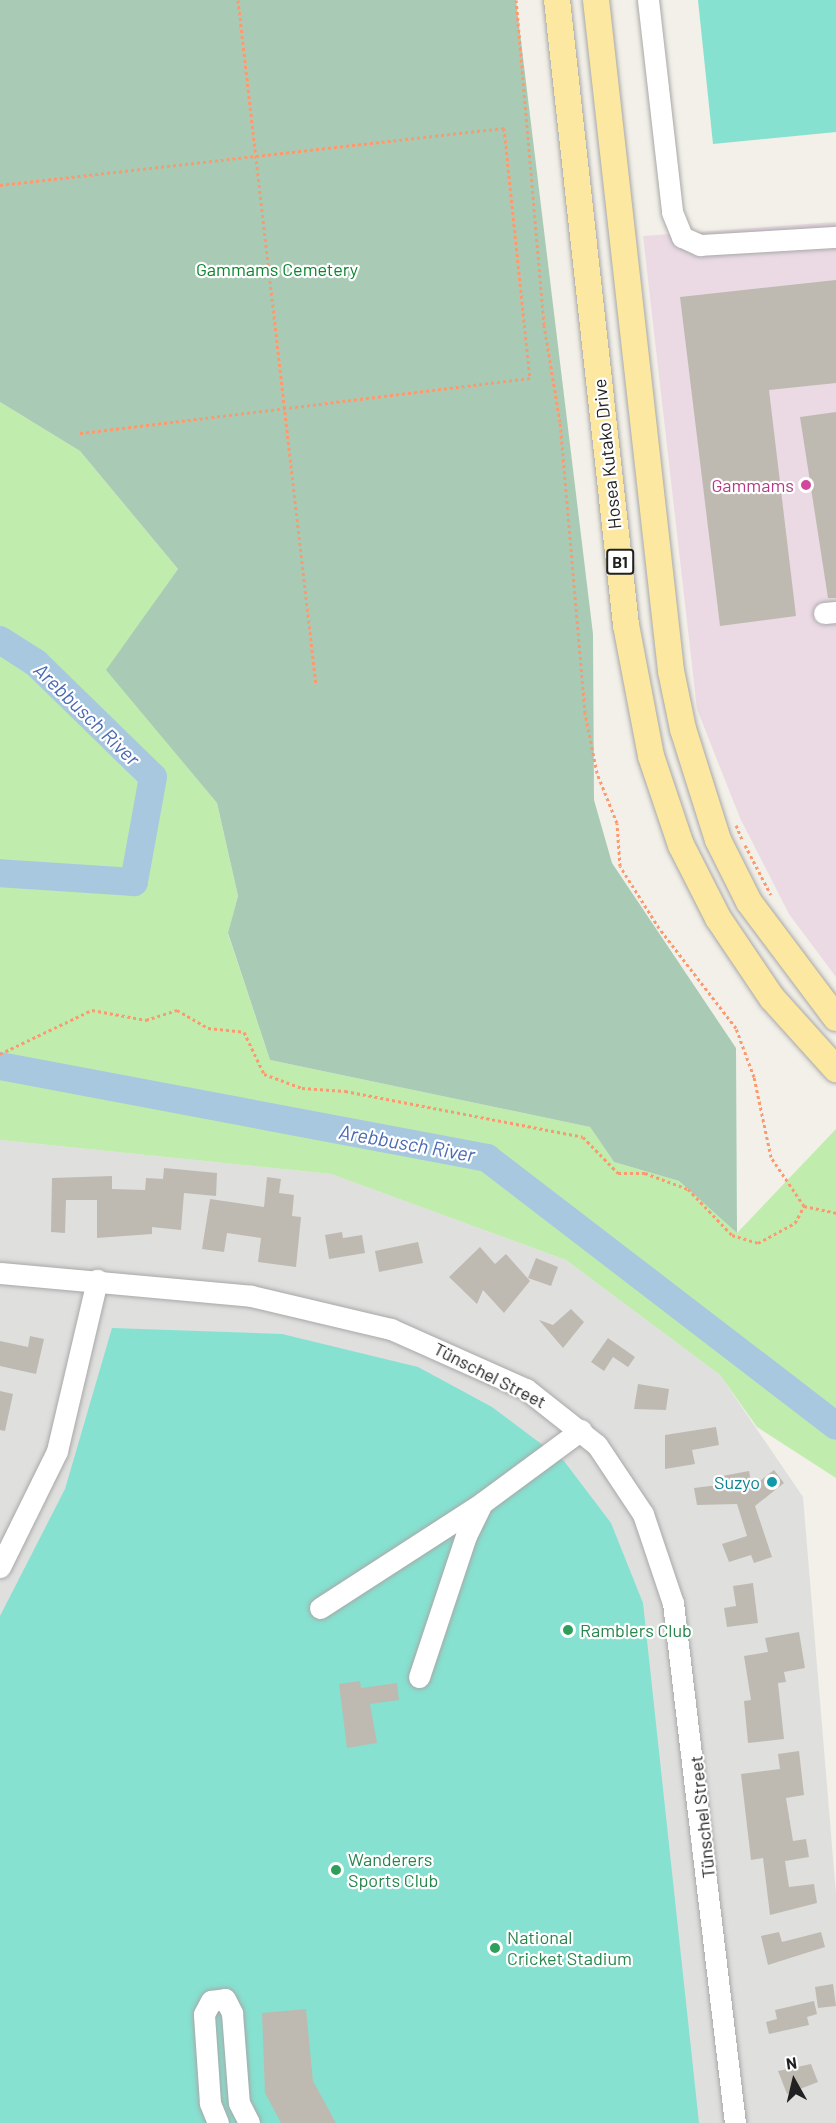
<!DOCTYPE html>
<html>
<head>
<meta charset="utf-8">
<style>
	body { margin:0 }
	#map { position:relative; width:836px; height:2123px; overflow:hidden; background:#f2f0e8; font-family:Barlow,sans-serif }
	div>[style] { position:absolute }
	.residential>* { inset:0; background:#dfdfde }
	.industrial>* { inset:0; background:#ebdae4 }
	.grass>* { inset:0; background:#c0ecae }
	.cemetery>* { inset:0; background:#a9cbb5 }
	.pitch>* { inset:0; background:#86e1d0 }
	.river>* { height:28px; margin:-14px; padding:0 14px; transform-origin:14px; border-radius:14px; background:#a8c8e0 }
	.building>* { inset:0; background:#bfbab1 }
	.path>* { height:3px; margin-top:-1.5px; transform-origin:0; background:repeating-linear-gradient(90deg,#fc9a6f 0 3px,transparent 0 6px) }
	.roads { filter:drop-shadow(0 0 2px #a8a8a8) drop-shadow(0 0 2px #a8a8a8) }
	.minor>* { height:21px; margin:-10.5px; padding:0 10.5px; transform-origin:10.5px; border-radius:10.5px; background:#fff }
	.major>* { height:26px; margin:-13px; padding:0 13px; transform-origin:13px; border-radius:13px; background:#fde8a2 }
	.dots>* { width:16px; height:16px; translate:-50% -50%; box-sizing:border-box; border:3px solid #fff; border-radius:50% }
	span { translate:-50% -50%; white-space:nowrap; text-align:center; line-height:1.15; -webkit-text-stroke:4.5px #fff; paint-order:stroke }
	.shield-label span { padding:2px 4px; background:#fff; border:2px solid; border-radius:4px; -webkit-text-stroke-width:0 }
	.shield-label { font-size:16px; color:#212121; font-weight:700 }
	.park-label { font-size:18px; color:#0a852d }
	.street-label { font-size:18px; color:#212121 }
	.hotel-label { font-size:18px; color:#b23c85 }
	.right { translate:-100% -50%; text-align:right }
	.culture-label { font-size:18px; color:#0d838f }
	.leisure-label { font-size:18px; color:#27864d }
	.left { translate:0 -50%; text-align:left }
	.water-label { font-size:20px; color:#4b6ab4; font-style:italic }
	.north { position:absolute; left:764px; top:2051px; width:60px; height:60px; -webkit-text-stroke:4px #fff; paint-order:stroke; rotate:352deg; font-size:16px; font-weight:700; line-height:24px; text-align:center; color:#212121 }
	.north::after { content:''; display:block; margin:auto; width:21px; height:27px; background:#212121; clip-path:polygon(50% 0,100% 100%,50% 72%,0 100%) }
</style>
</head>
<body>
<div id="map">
	<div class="residential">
		<i style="clip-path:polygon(0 1140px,331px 1174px,566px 1260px,720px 1375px,803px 1497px,836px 1894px,836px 2123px,0 2123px)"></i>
	</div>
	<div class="industrial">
		<i style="clip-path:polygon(836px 222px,836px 977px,789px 914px,740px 818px,697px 709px,643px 236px)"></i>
	</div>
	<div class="grass">
		<i style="clip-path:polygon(0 402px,80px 451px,178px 569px,107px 670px,217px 803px,238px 896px,228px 934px,270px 1060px,590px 1127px,614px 1162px,679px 1181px,737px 1233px,836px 1129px,836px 1478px,757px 1427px,720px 1375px,566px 1260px,331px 1174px,0 1140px)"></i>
	</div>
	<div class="cemetery">
		<i style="clip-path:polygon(0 0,516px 0,593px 634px,594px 800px,612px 863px,736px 1048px,737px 1233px,679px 1181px,614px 1162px,590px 1127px,270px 1060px,228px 933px,238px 896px,217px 803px,106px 670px,178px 569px,80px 451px,0 402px)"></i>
	</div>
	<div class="pitch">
		<i style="clip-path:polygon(698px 0,836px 0,836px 132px,713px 144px)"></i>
		<i style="clip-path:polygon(112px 1328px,282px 1334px,418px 1367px,492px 1407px,564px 1461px,611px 1523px,643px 1603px,699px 2123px,0 2123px,0 1616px,65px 1489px)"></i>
	</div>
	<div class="river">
		<i style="left:0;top:640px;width:43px;rotate:32.6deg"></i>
		<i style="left:36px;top:663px;width:163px;rotate:44.3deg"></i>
		<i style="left:153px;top:777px;width:107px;rotate:100.3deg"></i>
		<i style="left:134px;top:882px;width:134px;rotate:-176.2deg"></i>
		<i style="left:0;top:1066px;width:496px;rotate:10.7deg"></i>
		<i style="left:487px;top:1158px;width:440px;rotate:37.5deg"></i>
	</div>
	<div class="building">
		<i style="clip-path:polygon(836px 280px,836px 383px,769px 390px,796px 616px,720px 626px,680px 297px)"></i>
		<i style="clip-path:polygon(836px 412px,836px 598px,828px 598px,800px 417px)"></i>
		<i style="clip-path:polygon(164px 1168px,217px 1173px,216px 1196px,184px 1193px,181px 1230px,152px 1227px,152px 1234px,97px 1238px,97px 1200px,66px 1200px,65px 1233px,51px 1232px,52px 1178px,112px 1176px,112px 1189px,145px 1190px,146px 1178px,163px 1179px)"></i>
		<i style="clip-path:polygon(267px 1177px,281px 1179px,279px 1193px,294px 1195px,292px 1216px,301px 1217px,296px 1267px,258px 1262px,261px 1238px,227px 1233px,224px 1252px,202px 1249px,210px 1199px,264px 1207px)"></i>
		<i style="clip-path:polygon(342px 1232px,343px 1238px,362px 1235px,365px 1253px,329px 1259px,325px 1235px)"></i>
		<i style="clip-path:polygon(418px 1242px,423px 1263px,379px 1272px,375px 1251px)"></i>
		<i style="clip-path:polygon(480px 1247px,495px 1264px,506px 1254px,530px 1281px,504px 1313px,483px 1290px,477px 1304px,449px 1277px)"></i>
		<i style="clip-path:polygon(536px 1258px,558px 1267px,551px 1286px,528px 1278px)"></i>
		<i style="clip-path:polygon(571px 1309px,584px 1322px,563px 1348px,539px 1320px,553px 1325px)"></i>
		<i style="clip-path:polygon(30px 1336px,44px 1339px,36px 1374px,0 1366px,0 1341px,28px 1347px)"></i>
		<i style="clip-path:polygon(608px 1338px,635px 1357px,628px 1367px,613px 1357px,604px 1371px,591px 1362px)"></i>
		<i style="clip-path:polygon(638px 1384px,669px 1389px,666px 1410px,634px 1409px)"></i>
		<i style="clip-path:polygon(0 1391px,13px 1394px,5px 1431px,0 1430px)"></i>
		<i style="clip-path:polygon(716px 1427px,719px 1445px,692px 1450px,695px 1464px,665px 1469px,665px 1435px)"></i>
		<i style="clip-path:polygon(774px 1470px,784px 1483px,755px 1506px,772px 1557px,754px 1563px,751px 1555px,729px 1562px,722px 1544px,747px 1536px,737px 1504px,697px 1505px,694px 1488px,718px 1485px,717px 1477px,749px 1471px,752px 1487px)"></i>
		<i style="clip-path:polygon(753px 1583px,758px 1623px,727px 1627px,724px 1608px,736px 1606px,733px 1586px)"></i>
		<i style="clip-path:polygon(799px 1632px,805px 1668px,784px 1672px,786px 1682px,778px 1683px,784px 1739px,748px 1743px,744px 1701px,751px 1700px,744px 1656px,768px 1652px,765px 1638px)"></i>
		<i style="clip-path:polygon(360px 1681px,361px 1688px,397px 1683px,399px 1700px,370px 1704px,377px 1743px,347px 1748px,339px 1684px)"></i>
		<i style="clip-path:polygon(799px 1751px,804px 1795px,786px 1798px,793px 1841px,806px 1839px,809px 1857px,785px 1861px,789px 1887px,814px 1884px,817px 1903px,770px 1915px,763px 1858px,751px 1860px,741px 1774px,780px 1769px,778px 1754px)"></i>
		<i style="clip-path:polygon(779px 1932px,782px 1942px,821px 1932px,825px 1947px,768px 1965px,761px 1936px)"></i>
		<i style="clip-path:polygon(833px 1984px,836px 2006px,818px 2008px,815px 1987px)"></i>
		<i style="clip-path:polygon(814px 2001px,817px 2014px,807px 2017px,809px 2025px,769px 2034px,766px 2022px,777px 2019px,775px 2010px)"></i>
		<i style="clip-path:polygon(306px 2009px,313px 2081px,336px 2123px,281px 2123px,265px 2093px,262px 2013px)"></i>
		<i style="clip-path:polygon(811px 2064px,818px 2082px,787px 2094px,778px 2071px)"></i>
	</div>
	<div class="path">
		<i style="left:238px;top:0;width:690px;rotate:83.51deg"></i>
		<i style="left:0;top:185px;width:507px;rotate:-6.45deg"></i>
		<i style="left:504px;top:128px;width:251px;rotate:84.1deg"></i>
		<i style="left:530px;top:378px;width:454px;rotate:173deg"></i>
		<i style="left:736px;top:825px;width:15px;rotate:67deg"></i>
		<i style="left:745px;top:845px;width:56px;rotate:62.5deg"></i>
		<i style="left:0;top:1054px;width:102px;rotate:-25.6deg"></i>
		<i style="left:92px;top:1010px;width:55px;rotate:10.5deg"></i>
		<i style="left:146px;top:1020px;width:33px;rotate:-18deg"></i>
		<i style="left:177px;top:1010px;width:36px;rotate:30deg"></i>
		<i style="left:208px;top:1028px;width:36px;rotate:6deg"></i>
		<i style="left:244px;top:1032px;width:47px;rotate:64.5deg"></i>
		<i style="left:264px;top:1074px;width:40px;rotate:20.2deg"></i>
		<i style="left:302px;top:1088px;width:43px;rotate:4deg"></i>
		<i style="left:345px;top:1091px;width:242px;rotate:10.9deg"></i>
		<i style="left:583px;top:1137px;width:50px;rotate:45.8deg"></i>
		<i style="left:618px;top:1173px;width:27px"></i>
		<i style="left:645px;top:1173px;width:46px;rotate:20.4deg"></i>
		<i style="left:688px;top:1189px;width:64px;rotate:46.3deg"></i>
		<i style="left:732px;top:1235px;width:27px;rotate:17deg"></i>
		<i style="left:758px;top:1243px;width:42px;rotate:-28.4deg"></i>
		<i style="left:795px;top:1223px;width:19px;rotate:-62deg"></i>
		<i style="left:804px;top:1206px;width:59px;rotate:-124deg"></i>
		<i style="left:771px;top:1157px;width:82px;rotate:-102deg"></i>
		<i style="left:754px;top:1077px;width:52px;rotate:-110.2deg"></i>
		<i style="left:736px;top:1028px;width:126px;rotate:-127.6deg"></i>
		<i style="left:659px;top:928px;width:73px;rotate:-122.2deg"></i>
		<i style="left:620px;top:866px;width:43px;rotate:-94deg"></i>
		<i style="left:617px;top:823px;width:54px;rotate:-111.8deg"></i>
		<i style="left:597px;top:773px;width:61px;rotate:-101.3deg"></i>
		<i style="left:585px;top:713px;width:292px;rotate:-94.9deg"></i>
		<i style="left:560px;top:422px;width:98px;rotate:-99.4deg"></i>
		<i style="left:544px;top:325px;width:326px;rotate:-94.9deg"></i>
		<i style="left:804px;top:1206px;width:33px;rotate:12deg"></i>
	</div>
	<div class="roads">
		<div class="minor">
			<i style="left:648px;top:0;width:213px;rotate:83.5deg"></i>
			<i style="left:672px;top:212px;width:27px;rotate:68deg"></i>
			<i style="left:682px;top:237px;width:20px;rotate:24deg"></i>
			<i style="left:700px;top:245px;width:136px;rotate:-3.4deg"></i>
			<i style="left:824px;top:613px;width:12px;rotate:-5deg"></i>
			<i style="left:0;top:1273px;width:252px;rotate:5.2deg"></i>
			<i style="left:251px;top:1296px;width:144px;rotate:13.3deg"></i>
			<i style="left:391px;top:1329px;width:148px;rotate:24deg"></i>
			<i style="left:526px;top:1389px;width:90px;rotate:38.3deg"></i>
			<i style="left:597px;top:1445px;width:83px;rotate:56.3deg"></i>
			<i style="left:643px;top:1514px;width:94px;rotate:71.4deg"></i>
			<i style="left:673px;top:1603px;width:524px;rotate:83.2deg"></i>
			<i style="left:0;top:1567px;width:129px;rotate:-63.8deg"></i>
			<i style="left:57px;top:1451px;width:176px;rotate:-76.8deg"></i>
			<i style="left:320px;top:1608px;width:189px;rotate:-32.9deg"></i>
			<i style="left:419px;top:1677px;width:149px;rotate:-71.6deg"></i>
			<i style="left:466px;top:1536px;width:37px;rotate:-64deg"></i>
			<i style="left:482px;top:1503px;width:123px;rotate:-36.4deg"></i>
			<i style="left:218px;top:2123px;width:22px;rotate:-112deg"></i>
			<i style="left:210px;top:2103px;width:89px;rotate:-93.9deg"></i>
			<i style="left:204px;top:2014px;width:15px;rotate:-62deg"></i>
			<i style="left:211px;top:2001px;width:14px;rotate:-8deg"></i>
			<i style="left:225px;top:1999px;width:16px;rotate:63deg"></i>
			<i style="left:232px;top:2013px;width:90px;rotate:85.6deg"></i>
			<i style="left:239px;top:2103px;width:22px;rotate:63deg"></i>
		</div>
		<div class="major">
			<i style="left:557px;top:0;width:629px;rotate:83.7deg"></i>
			<i style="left:626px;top:625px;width:133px;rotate:79.2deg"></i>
			<i style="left:651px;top:756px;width:94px;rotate:71.4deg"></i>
			<i style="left:681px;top:845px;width:82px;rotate:63.1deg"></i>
			<i style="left:718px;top:918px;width:97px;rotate:56deg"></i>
			<i style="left:772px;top:998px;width:96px;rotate:48deg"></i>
			<i style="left:596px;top:0;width:675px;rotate:83.62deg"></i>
			<i style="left:671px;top:671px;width:59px;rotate:78.3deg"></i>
			<i style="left:683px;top:729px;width:116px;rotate:72.5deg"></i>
			<i style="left:718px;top:840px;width:69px;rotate:63.4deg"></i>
			<i style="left:749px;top:902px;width:145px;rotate:53.1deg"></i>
		</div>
	</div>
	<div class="dots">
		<i style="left:806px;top:485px;background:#d1479c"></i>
		<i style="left:772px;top:1482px;background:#0f9aa8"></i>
		<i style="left:568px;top:1630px;background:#2e9e5b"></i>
		<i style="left:336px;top:1870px;background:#2e9e5b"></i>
		<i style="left:495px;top:1948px;background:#2e9e5b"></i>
	</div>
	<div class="shield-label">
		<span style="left:620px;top:562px">B1</span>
	</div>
	<div class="park-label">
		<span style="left:277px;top:269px">Gammams Cemetery</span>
	</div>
	<div class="street-label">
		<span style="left:607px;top:454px;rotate:-96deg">Hosea Kutako Drive</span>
		<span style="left:490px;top:1375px;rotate:27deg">Tünschel Street</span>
		<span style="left:702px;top:1817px;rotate:-96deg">Tünschel Street</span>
	</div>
	<div class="hotel-label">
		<span class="right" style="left:794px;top:485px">Gammams</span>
	</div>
	<div class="culture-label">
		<span class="right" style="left:760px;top:1482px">Suzyo</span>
	</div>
	<div class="leisure-label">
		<span class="left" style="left:580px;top:1630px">Ramblers Club</span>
		<span class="left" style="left:348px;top:1870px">Wanderers<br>Sports Club</span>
		<span class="left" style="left:507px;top:1948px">National<br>Cricket Stadium</span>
	</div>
	<div class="water-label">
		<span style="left:87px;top:714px;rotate:44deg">Arebbusch River</span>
		<span style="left:407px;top:1143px;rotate:10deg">Arebbusch River</span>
	</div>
	<div class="north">N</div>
</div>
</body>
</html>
